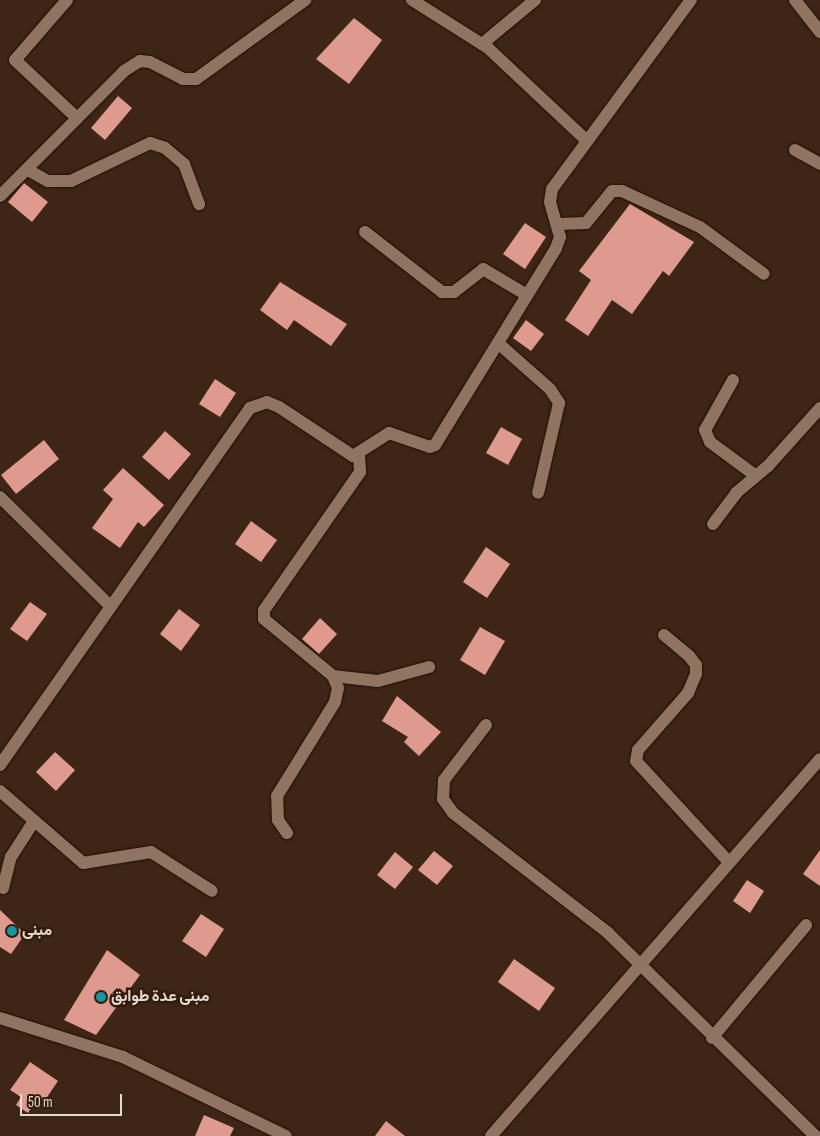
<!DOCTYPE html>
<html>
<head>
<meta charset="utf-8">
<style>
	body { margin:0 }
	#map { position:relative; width:820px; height:1136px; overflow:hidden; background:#3d2616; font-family:"Sofia Sans Condensed",Vazirmatn,sans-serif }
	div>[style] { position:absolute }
	.building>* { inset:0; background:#df9a8f }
	.roads { filter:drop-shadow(0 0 1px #230e01) drop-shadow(0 0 1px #230e01) }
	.minor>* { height:12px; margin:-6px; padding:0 6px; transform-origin:6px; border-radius:6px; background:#907462 }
	.dots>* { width:14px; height:14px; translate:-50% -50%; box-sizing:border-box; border:2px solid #321c0c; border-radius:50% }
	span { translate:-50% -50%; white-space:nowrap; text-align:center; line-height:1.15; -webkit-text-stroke:5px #321c0c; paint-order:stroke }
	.poi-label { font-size:16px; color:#e8d8ce; font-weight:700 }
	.left { translate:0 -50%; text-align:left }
	.scale { position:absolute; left:20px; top:1094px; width:102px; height:22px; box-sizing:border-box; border:2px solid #e8d8ce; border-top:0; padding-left:6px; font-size:15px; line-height:18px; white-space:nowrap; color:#e8d8ce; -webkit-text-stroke:4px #321c0c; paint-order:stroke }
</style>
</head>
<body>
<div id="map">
	<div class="building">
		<i style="clip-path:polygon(354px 18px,382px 40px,349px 84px,316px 59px)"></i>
		<i style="clip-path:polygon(118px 96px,132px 108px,105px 140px,91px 128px)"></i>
		<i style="clip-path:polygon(24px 183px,48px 202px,32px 222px,8px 202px)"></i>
		<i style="clip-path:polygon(630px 204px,694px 242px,669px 276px,663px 271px,632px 314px,612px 300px,588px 336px,565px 320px,591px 280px,579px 271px)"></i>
		<i style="clip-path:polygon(525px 223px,546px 237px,525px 269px,503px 254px)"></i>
		<i style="clip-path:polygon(280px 282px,347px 324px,331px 346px,294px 320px,287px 330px,260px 310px)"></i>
		<i style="clip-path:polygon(526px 320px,544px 334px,531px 351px,513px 338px)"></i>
		<i style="clip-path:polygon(215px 379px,236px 393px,220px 417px,199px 404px)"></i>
		<i style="clip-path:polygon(501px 427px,522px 439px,508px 465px,486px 453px)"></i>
		<i style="clip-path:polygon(165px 431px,191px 454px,169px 480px,142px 457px)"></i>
		<i style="clip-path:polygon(44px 440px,59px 459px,16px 494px,1px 475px)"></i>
		<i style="clip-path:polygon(123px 468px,164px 505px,144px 527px,138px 522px,120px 548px,92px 528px,113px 499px,103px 490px)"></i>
		<i style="clip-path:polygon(251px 521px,277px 540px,261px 562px,235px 544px)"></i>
		<i style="clip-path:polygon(486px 547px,510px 564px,487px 598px,463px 582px)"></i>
		<i style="clip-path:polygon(30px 602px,47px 614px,27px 641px,10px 629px)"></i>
		<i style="clip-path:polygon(179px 609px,200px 625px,181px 651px,160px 634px)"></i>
		<i style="clip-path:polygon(320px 618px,337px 634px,319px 654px,302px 639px)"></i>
		<i style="clip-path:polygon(480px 627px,505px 641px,485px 675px,460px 660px)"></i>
		<i style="clip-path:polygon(397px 696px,441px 732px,419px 756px,404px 742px,408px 737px,382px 721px)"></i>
		<i style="clip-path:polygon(55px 752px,75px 770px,56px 791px,36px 772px)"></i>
		<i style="clip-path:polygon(820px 850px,820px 886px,803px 874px)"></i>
		<i style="clip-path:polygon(434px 851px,453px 866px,437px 885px,418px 870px)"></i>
		<i style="clip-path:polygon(395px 852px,413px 867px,395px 889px,377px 875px)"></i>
		<i style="clip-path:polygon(747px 880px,764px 891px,750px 913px,733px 901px)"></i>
		<i style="clip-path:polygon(0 910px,25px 934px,11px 954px,0 947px)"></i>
		<i style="clip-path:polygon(201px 914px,224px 929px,206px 957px,182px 941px)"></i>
		<i style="clip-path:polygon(107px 950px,140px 975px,96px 1035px,64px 1020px)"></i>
		<i style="clip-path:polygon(514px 959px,555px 988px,539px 1011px,498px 982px)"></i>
		<i style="clip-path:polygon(30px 1062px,58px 1081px,39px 1109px,33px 1105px,28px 1113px,16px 1105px,21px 1097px,10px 1090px)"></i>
		<i style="clip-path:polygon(204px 1115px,234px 1128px,230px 1136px,195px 1136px)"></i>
		<i style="clip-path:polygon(386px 1121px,405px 1136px,375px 1136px)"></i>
	</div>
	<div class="roads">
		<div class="minor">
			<i style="left:67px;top:0;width:79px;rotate:130.9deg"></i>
			<i style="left:15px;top:60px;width:85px;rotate:43.1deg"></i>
			<i style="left:412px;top:0;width:90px;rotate:32.3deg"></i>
			<i style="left:488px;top:48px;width:134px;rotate:43.2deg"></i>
			<i style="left:795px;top:0;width:41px;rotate:52deg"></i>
			<i style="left:482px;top:44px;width:69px;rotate:-39.7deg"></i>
			<i style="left:795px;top:150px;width:29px;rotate:29deg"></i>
			<i style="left:28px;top:170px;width:23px;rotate:29deg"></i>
			<i style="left:48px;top:181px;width:23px"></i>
			<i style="left:71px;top:181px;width:88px;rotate:-25.7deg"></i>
			<i style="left:150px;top:143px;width:16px;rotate:18deg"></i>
			<i style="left:165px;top:148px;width:25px;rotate:40deg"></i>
			<i style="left:184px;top:164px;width:43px;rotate:69.4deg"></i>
			<i style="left:0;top:196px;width:176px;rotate:-45.2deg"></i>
			<i style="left:124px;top:71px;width:19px;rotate:-32deg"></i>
			<i style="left:140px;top:61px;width:10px;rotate:6deg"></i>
			<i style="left:150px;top:62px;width:37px;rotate:27deg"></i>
			<i style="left:183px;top:79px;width:13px"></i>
			<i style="left:196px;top:79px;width:135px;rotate:-35.9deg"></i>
			<i style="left:559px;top:224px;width:27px;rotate:-2deg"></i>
			<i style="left:586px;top:223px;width:41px;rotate:-50.9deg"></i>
			<i style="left:612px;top:191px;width:10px"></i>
			<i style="left:622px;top:191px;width:86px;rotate:24.8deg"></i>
			<i style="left:700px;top:227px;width:79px;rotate:36.3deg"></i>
			<i style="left:365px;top:232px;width:98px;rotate:37.9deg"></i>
			<i style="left:442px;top:292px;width:12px"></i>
			<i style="left:454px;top:292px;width:37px;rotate:-38deg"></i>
			<i style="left:483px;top:269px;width:51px;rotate:30.6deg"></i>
			<i style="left:498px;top:343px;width:69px;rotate:41.5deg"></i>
			<i style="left:550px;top:389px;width:17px;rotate:57deg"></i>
			<i style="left:559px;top:403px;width:92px;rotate:103.1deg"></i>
			<i style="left:733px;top:380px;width:57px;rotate:119.2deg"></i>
			<i style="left:705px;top:430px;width:13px;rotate:67deg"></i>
			<i style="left:710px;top:442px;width:57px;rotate:36.5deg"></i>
			<i style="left:359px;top:456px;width:16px;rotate:86deg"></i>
			<i style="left:360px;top:472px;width:168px;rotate:124.8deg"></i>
			<i style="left:264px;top:610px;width:9px;rotate:90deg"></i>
			<i style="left:264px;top:619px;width:89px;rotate:39.6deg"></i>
			<i style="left:333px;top:676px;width:45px;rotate:6.3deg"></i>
			<i style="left:378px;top:681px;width:53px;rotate:-15.4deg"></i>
			<i style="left:0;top:497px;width:155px;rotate:44.7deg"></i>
			<i style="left:713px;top:524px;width:39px;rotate:-53deg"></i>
			<i style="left:736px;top:493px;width:42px;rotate:-40.2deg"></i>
			<i style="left:768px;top:466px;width:78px;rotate:-48.1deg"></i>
			<i style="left:664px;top:635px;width:33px;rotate:40deg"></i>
			<i style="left:689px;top:656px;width:11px;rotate:52deg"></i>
			<i style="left:696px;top:665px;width:9px;rotate:90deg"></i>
			<i style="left:696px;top:674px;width:21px;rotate:113deg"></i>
			<i style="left:688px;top:693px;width:76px;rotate:131.3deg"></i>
			<i style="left:638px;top:750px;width:11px;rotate:100deg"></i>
			<i style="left:636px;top:761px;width:137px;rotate:47.4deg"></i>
			<i style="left:486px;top:725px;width:69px;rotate:127.4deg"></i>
			<i style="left:444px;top:780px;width:19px;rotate:93deg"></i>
			<i style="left:443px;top:799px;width:17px;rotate:54deg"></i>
			<i style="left:453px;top:813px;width:196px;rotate:37.7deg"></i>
			<i style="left:608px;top:933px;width:290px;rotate:44.4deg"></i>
			<i style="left:0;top:765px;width:436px;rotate:-55deg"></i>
			<i style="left:250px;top:408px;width:18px;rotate:-19deg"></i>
			<i style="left:267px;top:402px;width:13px;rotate:23deg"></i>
			<i style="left:279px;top:407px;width:89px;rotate:33.5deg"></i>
			<i style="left:353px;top:456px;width:43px;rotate:-32.6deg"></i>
			<i style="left:389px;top:433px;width:43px;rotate:18.9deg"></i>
			<i style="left:430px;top:447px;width:5px;rotate:-22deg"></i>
			<i style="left:435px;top:445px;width:231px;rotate:-58.4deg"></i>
			<i style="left:556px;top:248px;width:12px;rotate:-70deg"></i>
			<i style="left:560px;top:237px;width:36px;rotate:-106deg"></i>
			<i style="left:550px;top:202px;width:13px;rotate:-81deg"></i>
			<i style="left:552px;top:189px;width:235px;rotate:-53.7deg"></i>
			<i style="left:0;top:791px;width:110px;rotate:40.9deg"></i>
			<i style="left:83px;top:863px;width:69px;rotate:-9.2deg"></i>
			<i style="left:151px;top:852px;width:72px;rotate:32.6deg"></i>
			<i style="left:287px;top:833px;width:16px;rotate:-125deg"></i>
			<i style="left:278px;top:820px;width:24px;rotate:-92deg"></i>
			<i style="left:277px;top:796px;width:110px;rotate:-58.3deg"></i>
			<i style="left:335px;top:702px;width:14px;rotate:-78deg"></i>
			<i style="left:338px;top:688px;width:13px;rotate:-113deg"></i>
			<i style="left:3px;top:888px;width:32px;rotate:-76deg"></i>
			<i style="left:11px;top:857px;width:43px;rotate:-57.4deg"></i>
			<i style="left:0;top:1018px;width:129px;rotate:17.6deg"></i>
			<i style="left:123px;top:1057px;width:181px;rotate:25.9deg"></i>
			<i style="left:712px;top:1038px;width:147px;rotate:-50.2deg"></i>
			<i style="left:491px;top:1136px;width:500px;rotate:-48.89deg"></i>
		</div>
	</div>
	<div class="dots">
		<i style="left:12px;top:931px;background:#0f9aa8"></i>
		<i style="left:101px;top:997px;background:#0f9aa8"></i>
	</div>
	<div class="poi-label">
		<span class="left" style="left:22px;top:931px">مبنى</span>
		<span class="left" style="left:111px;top:997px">مبنى عدة طوابق</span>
	</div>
	<div class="scale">50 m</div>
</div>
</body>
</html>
